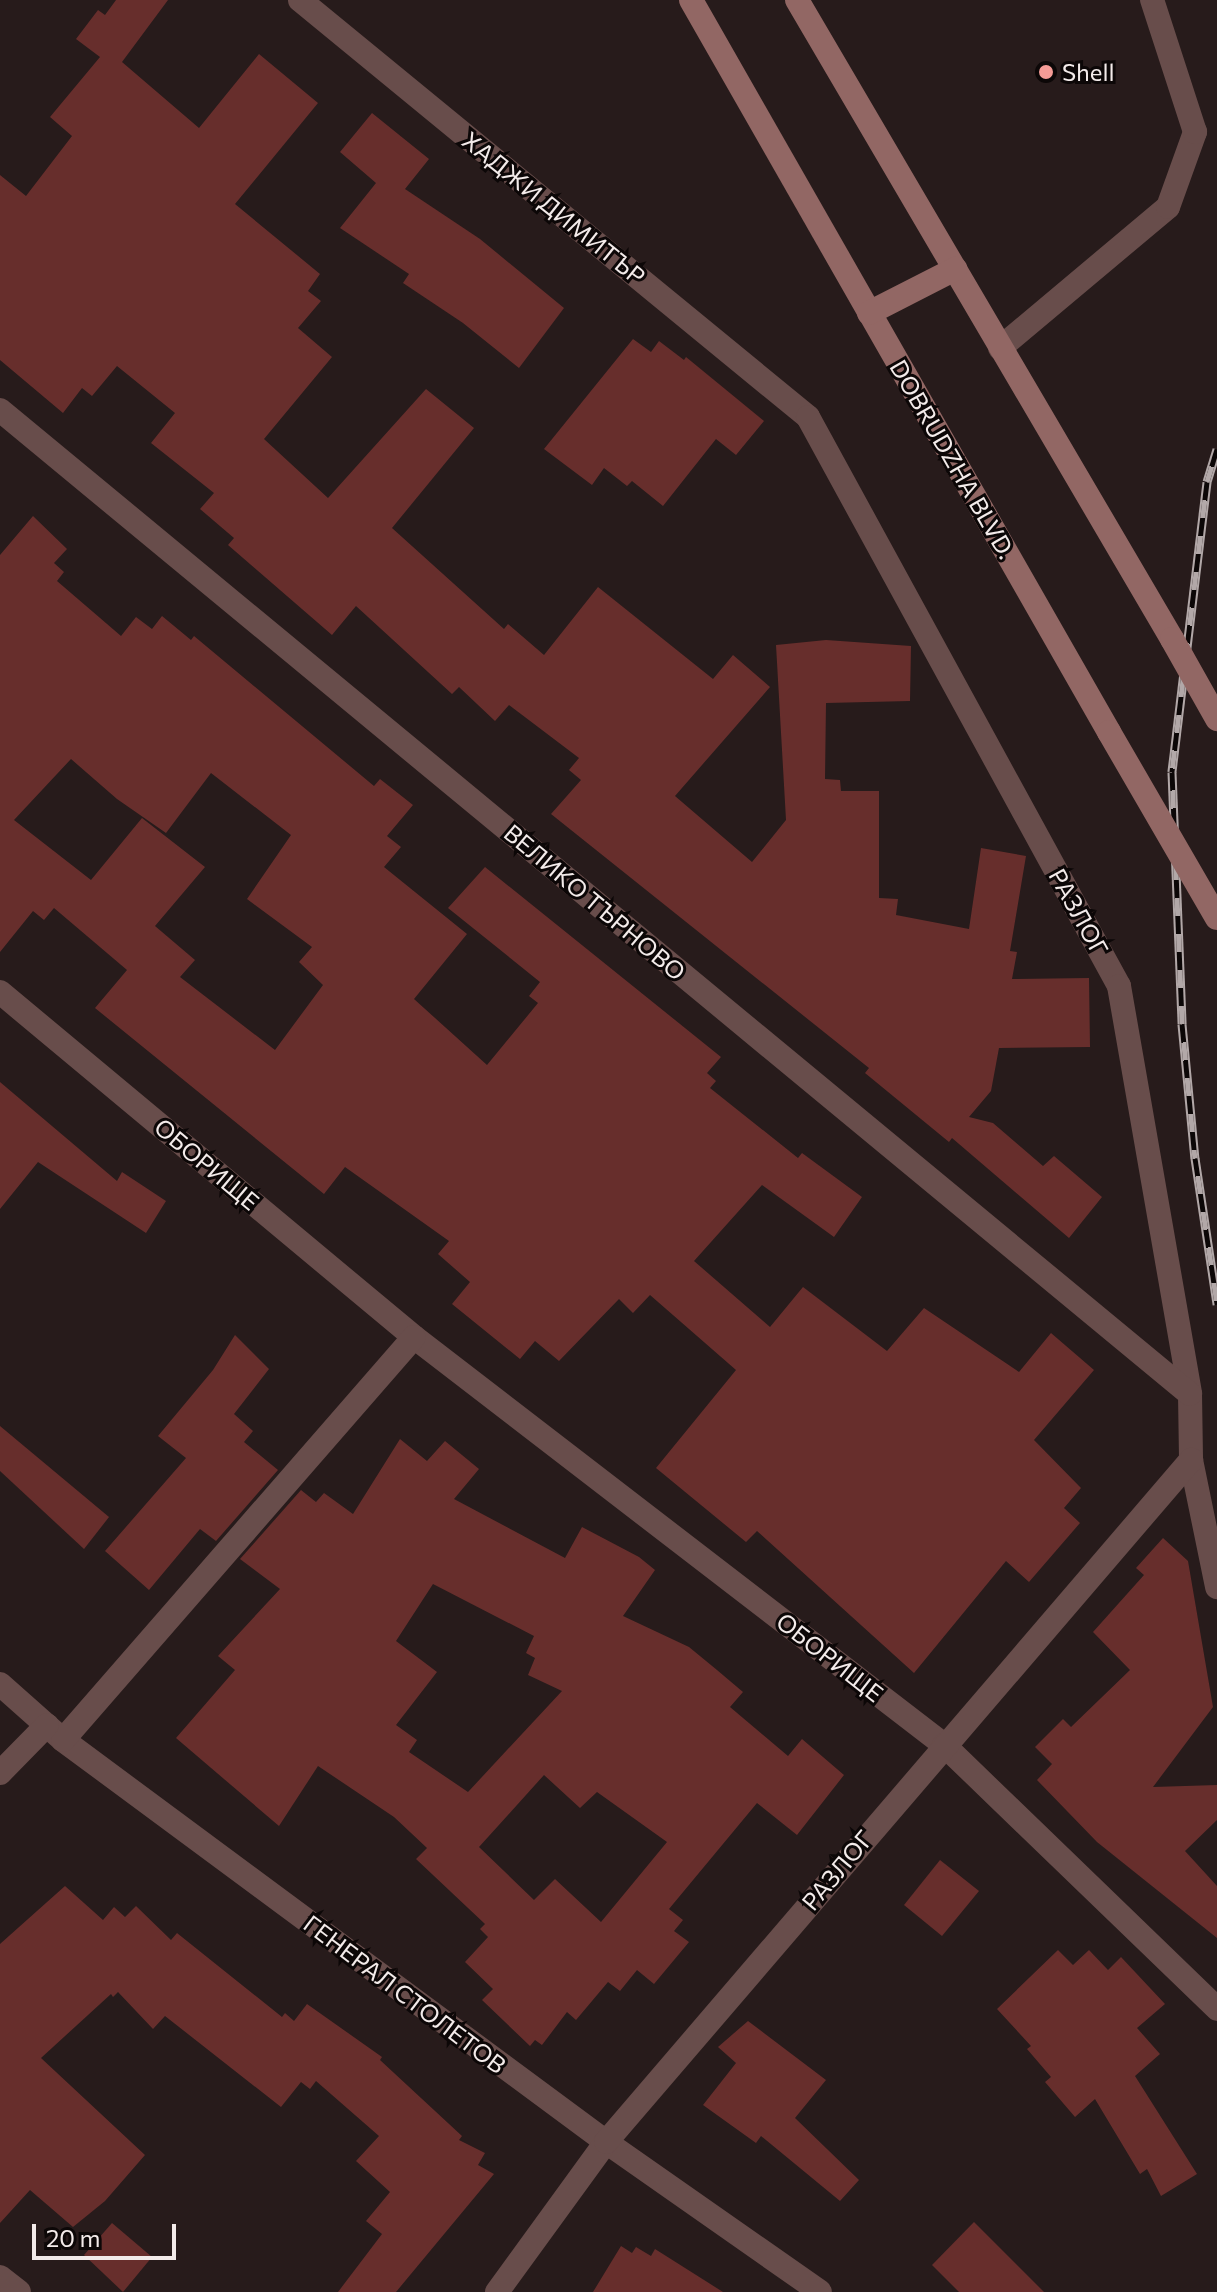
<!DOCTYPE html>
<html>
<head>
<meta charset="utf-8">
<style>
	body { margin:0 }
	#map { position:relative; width:1217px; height:2292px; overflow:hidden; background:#271b1b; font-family:Commissioner,sans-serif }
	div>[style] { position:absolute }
	.building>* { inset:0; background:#672e2c }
	.service>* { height:24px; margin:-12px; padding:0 12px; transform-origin:12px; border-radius:12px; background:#684d4b }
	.minor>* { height:24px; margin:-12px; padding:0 12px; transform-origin:12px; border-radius:12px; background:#684d4b }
	.secondary>* { height:24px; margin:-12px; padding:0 12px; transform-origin:12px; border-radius:12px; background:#926764 }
	.rail>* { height:9px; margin-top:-4.5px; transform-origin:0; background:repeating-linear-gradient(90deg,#0c0707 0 18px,#b2a8a8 0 36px); box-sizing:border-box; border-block:2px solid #b2a8a8 }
	.secondary-bridge>* { height:24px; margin:-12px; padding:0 12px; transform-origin:12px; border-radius:12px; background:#926764 }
	.dots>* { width:22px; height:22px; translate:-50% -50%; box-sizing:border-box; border:4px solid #0c0707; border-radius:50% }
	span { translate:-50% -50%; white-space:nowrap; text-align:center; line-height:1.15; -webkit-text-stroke:6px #0c0707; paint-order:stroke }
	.poi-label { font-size:24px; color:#f3ebea }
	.left { translate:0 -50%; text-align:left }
	.street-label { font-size:24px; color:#f3ebea }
	.scale { position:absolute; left:32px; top:2224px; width:144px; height:36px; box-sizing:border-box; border:4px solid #f3ebea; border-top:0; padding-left:10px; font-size:24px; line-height:28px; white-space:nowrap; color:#f3ebea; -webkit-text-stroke:6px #0c0707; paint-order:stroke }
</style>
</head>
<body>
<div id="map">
	<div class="building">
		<i style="clip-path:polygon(116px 0,168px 0,122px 62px,199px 128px,259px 54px,318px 103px,235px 204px,320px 274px,308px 291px,321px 301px,298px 328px,332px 357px,264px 439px,328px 498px,426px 389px,474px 428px,392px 528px,504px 629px,508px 624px,544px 655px,598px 587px,713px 679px,733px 655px,770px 687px,675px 796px,752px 862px,786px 820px,776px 645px,826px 640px,911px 646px,910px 701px,826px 703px,825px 779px,840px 780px,841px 791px,879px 791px,879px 898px,898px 899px,896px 915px,969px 929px,981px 848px,1026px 856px,1010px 951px,1017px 952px,1012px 979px,1089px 978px,1090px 1047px,999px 1048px,991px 1091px,969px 1117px,993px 1123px,1043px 1166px,1054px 1156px,1102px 1197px,1069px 1238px,952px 1138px,949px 1142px,865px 1073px,869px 1068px,551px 814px,581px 780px,569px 770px,579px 758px,509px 705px,495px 721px,459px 687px,452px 694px,356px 606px,332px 635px,228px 545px,234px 538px,200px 509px,214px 493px,151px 443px,175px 413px,117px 366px,92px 396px,82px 388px,63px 413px,0 360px,0 175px,26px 196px,72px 136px,50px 117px,100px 57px,76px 39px,98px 10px,105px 15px)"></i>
		<i style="clip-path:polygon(372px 113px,429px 159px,405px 189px,480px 239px,564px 308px,519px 368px,463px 323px,403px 283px,409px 274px,340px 228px,376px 183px,340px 152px)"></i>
		<i style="clip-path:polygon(633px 339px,651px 352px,659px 341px,684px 360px,686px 357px,764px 421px,736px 455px,716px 439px,663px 506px,632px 481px,627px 486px,604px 468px,592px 485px,544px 449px)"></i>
		<i style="clip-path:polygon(evenodd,33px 516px,67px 549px,54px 563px,64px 572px,57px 581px,121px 636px,136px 617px,152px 629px,162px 616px,191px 640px,194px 636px,374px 786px,380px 779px,413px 805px,387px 836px,401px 847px,384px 867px,467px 934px,414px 999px,487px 1065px,538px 1003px,529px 996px,540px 982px,448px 908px,485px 867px,721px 1057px,707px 1073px,716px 1081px,710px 1088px,798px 1158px,802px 1153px,862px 1197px,834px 1237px,762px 1185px,694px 1261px,770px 1327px,803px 1287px,887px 1351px,924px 1308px,1019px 1372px,1051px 1333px,1094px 1370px,1034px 1440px,1081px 1488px,1064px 1508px,1080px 1523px,1029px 1582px,1006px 1561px,914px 1673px,757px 1531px,746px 1542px,656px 1468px,736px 1370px,650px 1295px,633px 1313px,619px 1299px,559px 1361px,535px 1341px,520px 1359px,452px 1304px,470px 1282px,438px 1254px,449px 1241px,345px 1167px,324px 1194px,95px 1008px,127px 970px,54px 908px,44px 920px,33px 911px,0 952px,0 555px,33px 516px,71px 759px,117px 799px,166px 833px,211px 773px,291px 835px,247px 899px,312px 947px,299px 962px,323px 985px,275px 1050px,180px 977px,195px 960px,155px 926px,205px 867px,142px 818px,91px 880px,14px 820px,71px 759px)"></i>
		<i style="clip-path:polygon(0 1082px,117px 1181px,122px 1172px,166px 1201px,146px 1233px,38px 1162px,0 1209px)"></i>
		<i style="clip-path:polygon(235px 1335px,269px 1369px,234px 1414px,253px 1431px,244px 1442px,278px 1470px,216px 1541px,200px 1529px,149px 1590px,105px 1551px,186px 1458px,158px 1436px,213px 1370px)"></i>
		<i style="clip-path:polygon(0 1426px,109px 1517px,84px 1549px,0 1471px)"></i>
		<i style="clip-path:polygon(evenodd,400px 1439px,427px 1461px,445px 1441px,479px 1469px,454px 1499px,565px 1558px,582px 1527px,639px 1557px,655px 1570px,623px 1616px,689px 1647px,717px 1670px,743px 1692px,730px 1707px,788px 1756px,802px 1739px,844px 1775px,797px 1835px,757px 1803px,669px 1909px,683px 1920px,674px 1931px,689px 1942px,654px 1984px,637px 1970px,620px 1991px,608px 1982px,576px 2020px,567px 2012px,542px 2045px,535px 2040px,530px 2046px,482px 2000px,493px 1989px,465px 1962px,488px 1937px,480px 1929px,485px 1924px,416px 1859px,427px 1848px,394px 1817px,318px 1766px,279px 1826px,176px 1738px,235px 1670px,218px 1656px,280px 1589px,240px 1559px,301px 1490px,316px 1502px,324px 1493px,353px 1514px,400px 1439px,433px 1584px,534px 1636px,526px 1653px,535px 1658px,528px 1675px,562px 1691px,468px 1792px,409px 1752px,417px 1740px,396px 1725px,437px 1672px,396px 1641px,433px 1584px,400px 1439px,544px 1775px,580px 1808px,597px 1792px,667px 1842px,601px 1922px,555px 1879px,534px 1900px,479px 1847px,544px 1775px)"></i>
		<i style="clip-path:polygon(1163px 1538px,1188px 1561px,1213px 1707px,1153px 1787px,1217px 1785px,1217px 1820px,1185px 1851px,1217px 1886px,1217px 1938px,1097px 1842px,1037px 1780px,1052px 1764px,1035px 1747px,1063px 1719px,1071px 1727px,1130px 1670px,1093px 1632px,1144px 1575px,1136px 1568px)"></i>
		<i style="clip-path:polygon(940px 1860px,979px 1891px,942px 1936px,904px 1905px)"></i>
		<i style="clip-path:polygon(65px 1886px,103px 1920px,114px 1907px,125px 1917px,136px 1906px,171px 1940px,177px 1933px,282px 2017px,285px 2013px,294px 2021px,307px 2004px,382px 2057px,380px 2060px,462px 2136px,459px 2140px,485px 2153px,478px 2165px,494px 2174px,396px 2292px,338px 2292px,382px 2234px,366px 2221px,390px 2192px,356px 2161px,379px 2136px,316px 2081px,310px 2089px,301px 2082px,281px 2107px,165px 2016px,153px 2029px,118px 1992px,113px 1997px,111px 1994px,41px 2058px,145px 2155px,105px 2201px,73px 2227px,30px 2190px,0 2223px,0 1944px)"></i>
		<i style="clip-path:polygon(1058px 1950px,1073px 1965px,1089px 1950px,1108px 1970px,1121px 1957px,1165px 2004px,1137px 2028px,1160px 2054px,1135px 2076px,1197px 2174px,1161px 2196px,1147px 2169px,1140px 2174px,1095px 2099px,1075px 2117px,1045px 2082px,1051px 2077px,1027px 2049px,1031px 2046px,997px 2009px)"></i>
		<i style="clip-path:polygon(748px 2021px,826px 2080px,795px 2118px,859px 2180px,840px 2201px,761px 2136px,756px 2143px,703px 2105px,736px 2063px,718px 2047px)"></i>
		<i style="clip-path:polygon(974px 2222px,1044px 2292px,959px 2292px,932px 2265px)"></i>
		<i style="clip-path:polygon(112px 2223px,152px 2257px,123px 2292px,84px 2255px)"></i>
		<i style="clip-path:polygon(621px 2246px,632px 2253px,636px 2247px,651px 2256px,655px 2249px,723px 2292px,593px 2292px)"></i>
	</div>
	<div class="service">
		<i style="left:1000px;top:348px;width:219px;rotate:-40deg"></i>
		<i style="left:1168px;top:207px;width:80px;rotate:-70.2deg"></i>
		<i style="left:1195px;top:132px;width:139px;rotate:-108deg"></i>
	</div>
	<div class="minor">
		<i style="left:300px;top:0;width:657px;rotate:39.38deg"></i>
		<i style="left:808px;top:417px;width:648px;rotate:61.34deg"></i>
		<i style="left:1119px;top:986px;width:414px;rotate:80.1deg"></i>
		<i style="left:1190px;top:1394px;width:66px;rotate:89.1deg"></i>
		<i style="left:1191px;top:1460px;width:130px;rotate:78.4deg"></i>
		<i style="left:0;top:410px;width:1544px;rotate:39.59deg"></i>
		<i style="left:0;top:992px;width:539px;rotate:39.81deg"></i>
		<i style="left:414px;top:1337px;width:669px;rotate:37.59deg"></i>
		<i style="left:944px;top:1745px;width:380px;rotate:44deg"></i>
		<i style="left:0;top:1684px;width:84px;rotate:41.6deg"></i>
		<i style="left:63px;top:1740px;width:676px;rotate:36.51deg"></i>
		<i style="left:606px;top:2142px;width:261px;rotate:35deg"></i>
		<i style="left:63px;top:1740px;width:534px;rotate:-48.95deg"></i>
		<i style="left:0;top:1773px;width:67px;rotate:-45.6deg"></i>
		<i style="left:0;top:2277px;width:24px;rotate:38deg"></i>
		<i style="left:497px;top:2292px;width:185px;rotate:-54deg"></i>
		<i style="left:606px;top:2142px;width:899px;rotate:-49.38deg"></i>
	</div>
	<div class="secondary">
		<i style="left:691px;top:0;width:843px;rotate:60.27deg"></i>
		<i style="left:797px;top:0;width:741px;rotate:59.59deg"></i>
		<i style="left:869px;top:313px;width:97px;rotate:-27.1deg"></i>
	</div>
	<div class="rail">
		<i style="left:1217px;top:449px;width:34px;rotate:107deg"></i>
		<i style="left:1207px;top:482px;width:292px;rotate:96.9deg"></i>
		<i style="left:1172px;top:772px;width:252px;rotate:87.7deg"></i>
		<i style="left:1182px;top:1024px;width:135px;rotate:84.5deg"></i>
		<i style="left:1195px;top:1158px;width:148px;rotate:81.4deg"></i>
	</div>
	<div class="secondary-bridge">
		<i style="left:1172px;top:639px;width:92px;rotate:60.6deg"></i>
		<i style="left:1109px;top:732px;width:215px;rotate:59.9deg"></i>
	</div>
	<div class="dots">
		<i style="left:1046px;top:72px;background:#f59b96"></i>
	</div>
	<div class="poi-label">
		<span class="left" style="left:1062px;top:72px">Shell</span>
	</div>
	<div class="street-label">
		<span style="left:554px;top:208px;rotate:39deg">ХАДЖИ ДИМИТЪР</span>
		<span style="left:953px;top:459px;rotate:60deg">DOBRUDZHA BLVD.</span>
		<span style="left:595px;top:902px;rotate:40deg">ВЕЛИКО ТЪРНОВО</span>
		<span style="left:1079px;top:912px;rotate:61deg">РАЗЛОГ</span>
		<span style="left:207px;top:1164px;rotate:40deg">ОБОРИЩЕ</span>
		<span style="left:830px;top:1657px;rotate:38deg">ОБОРИЩЕ</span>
		<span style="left:837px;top:1870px;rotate:-50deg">РАЗЛОГ</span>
		<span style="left:405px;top:1994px;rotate:37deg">ГЕНЕРАЛ СТОЛЕТОВ</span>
	</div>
	<div class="scale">20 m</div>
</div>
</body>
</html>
